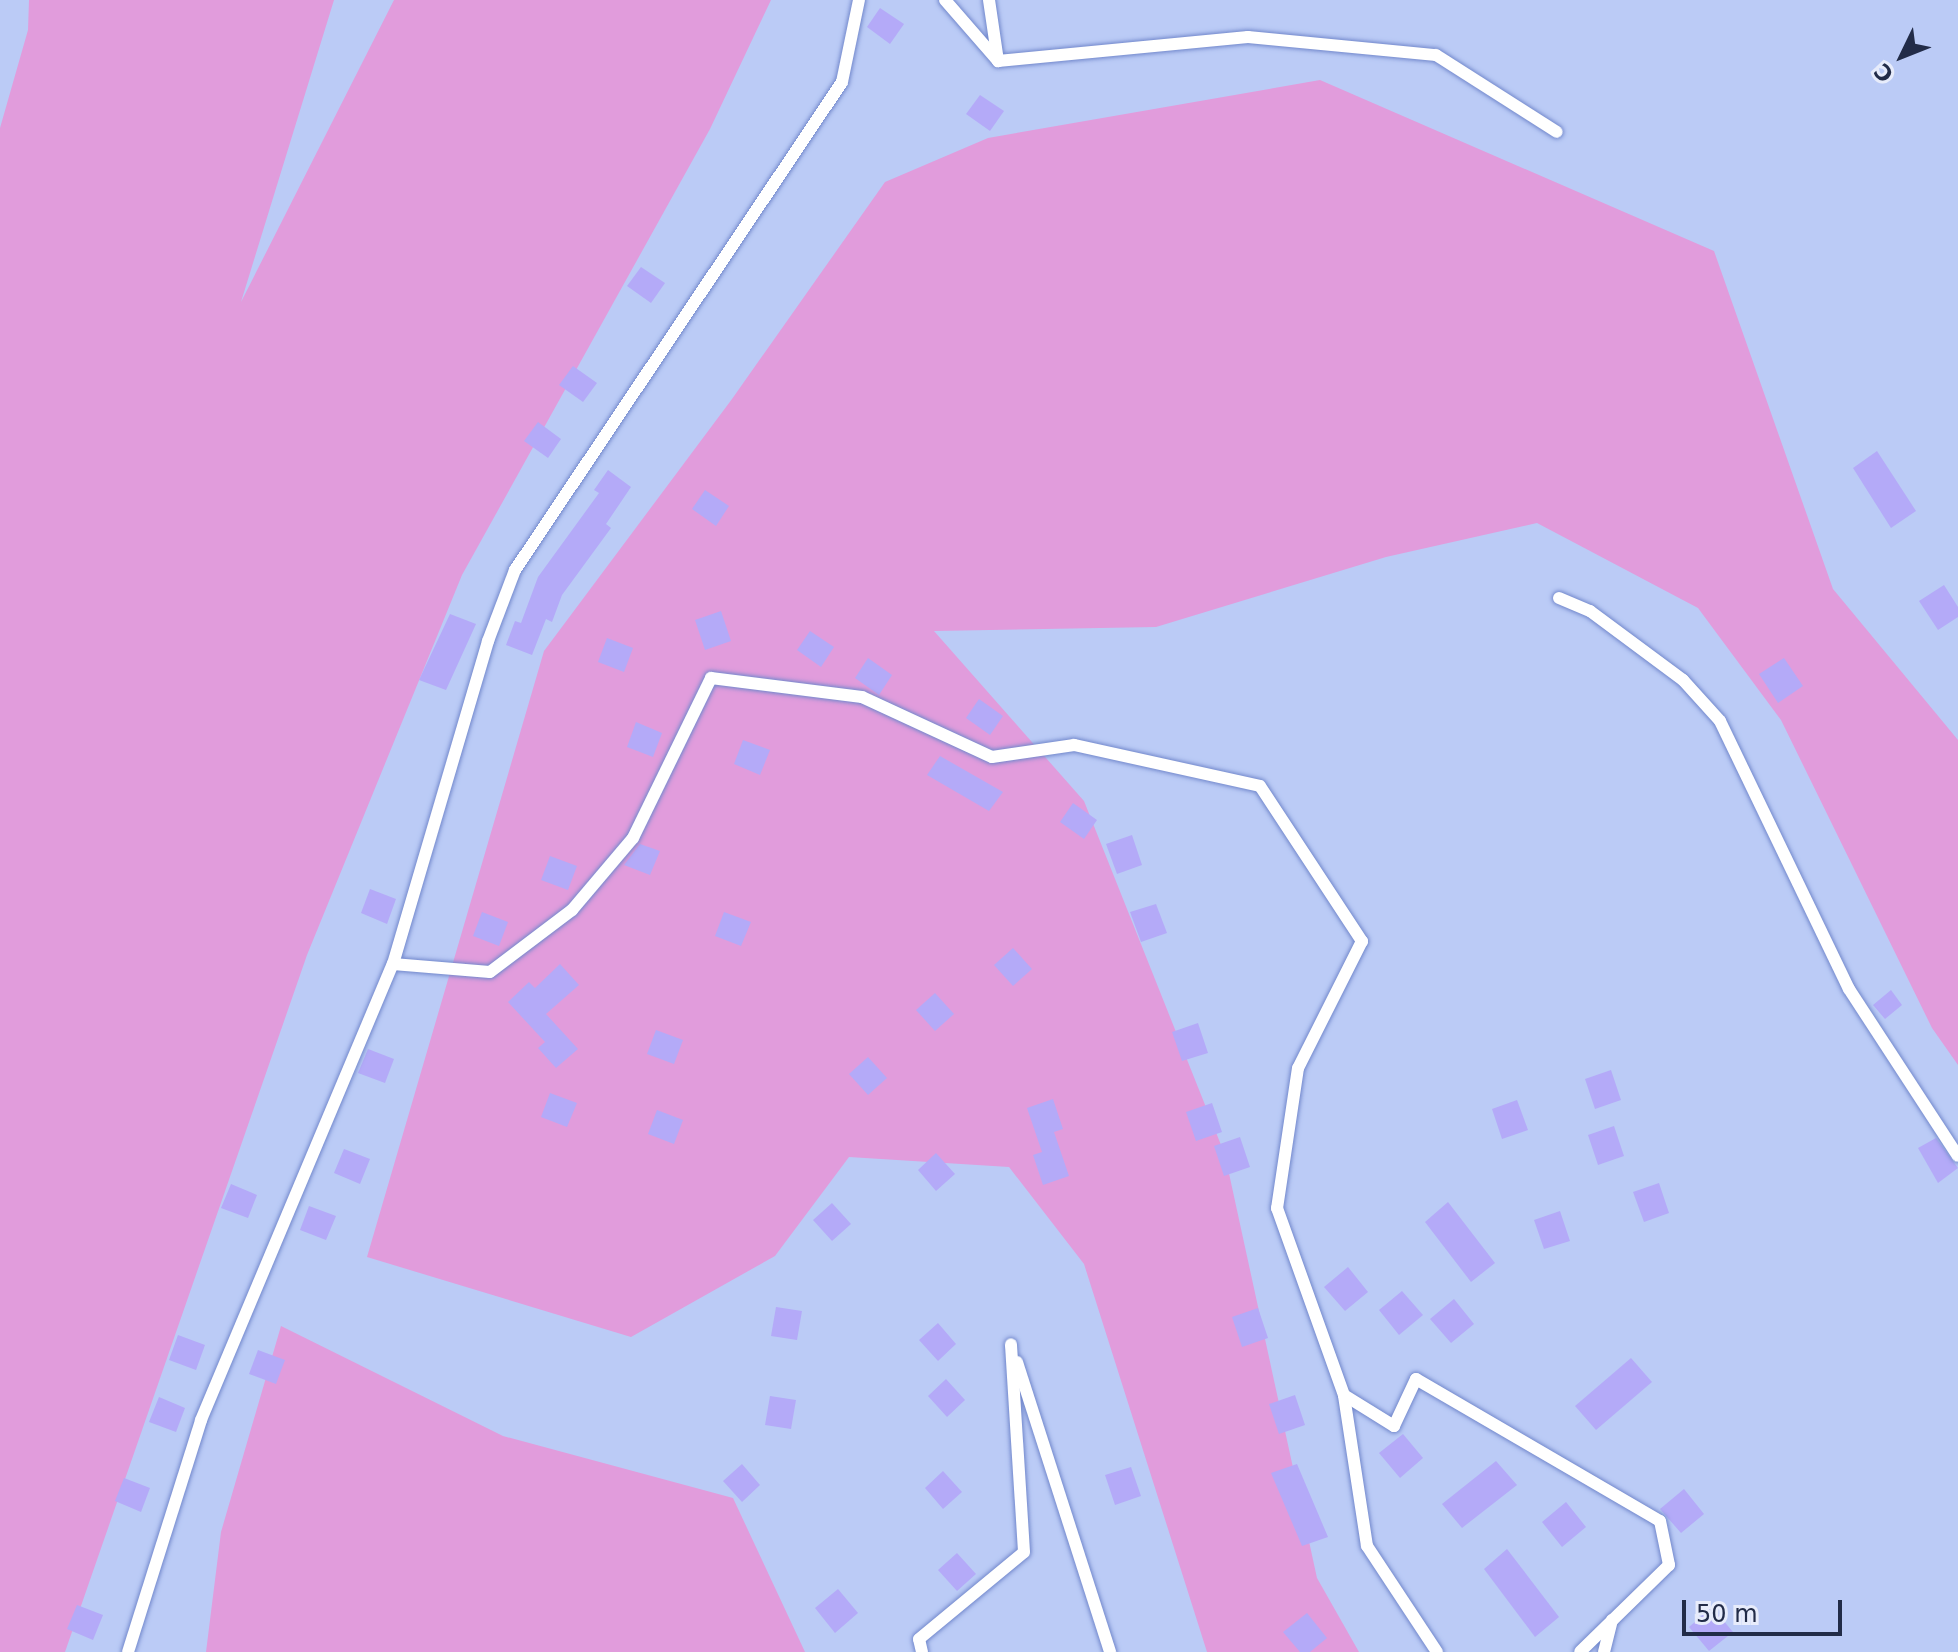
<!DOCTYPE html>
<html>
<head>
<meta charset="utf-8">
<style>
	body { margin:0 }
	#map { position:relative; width:1958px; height:1652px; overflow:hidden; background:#bbcbf6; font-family:"DejaVu Sans",sans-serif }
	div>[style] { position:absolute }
	.green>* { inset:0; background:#e19cdc }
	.building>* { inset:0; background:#b4aaf8 }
	.roads { filter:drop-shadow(0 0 2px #7288cc) drop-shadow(0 0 2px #7288cc) }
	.service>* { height:12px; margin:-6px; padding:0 6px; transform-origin:6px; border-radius:6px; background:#fff }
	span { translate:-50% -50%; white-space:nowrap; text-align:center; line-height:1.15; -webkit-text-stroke:6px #e7ecfb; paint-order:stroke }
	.north { position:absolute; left:1862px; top:16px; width:80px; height:80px; -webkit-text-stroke:6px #e7ecfb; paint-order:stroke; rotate:227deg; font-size:22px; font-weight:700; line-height:32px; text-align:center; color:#222c48 }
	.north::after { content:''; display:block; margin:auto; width:28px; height:36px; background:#222c48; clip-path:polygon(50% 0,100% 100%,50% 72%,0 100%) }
	.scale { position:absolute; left:1682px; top:1600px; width:160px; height:36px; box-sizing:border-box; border:4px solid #222c48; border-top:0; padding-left:10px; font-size:24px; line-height:28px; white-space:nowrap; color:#222c48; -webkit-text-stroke:6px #e7ecfb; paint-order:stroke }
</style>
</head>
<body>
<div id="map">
	<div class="green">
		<i style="clip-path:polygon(29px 0,334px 0,241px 302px,394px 0,771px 0,710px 129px,462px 575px,307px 955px,65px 1652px,0 1652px,0 128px,28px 30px)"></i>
		<i style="clip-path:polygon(1320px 80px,1714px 251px,1833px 589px,1958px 740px,1958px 1065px,1932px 1028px,1781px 720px,1698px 608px,1537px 523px,1386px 557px,1156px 627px,934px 631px,1084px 801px,1225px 1155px,1317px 1578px,1359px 1652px,1207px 1652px,1084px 1264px,1009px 1167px,849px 1157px,775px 1256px,631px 1337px,367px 1257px,544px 651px,732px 399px,885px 182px,988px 138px)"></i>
		<i style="clip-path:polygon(281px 1326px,503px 1436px,733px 1498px,805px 1652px,206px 1652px,221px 1532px)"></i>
	</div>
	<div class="building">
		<i style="clip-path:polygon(880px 8px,904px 24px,890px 44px,867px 27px)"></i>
		<i style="clip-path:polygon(980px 95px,1004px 111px,990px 131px,966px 114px)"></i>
		<i style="clip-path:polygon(641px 267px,665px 283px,651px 303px,627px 286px)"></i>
		<i style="clip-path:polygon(573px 366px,597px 383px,583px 402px,559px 385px)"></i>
		<i style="clip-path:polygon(538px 422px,561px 439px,548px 458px,524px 441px)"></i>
		<i style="clip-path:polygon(1877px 451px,1916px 511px,1891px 528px,1853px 468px)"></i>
		<i style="clip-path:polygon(608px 470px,631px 487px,606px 524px,611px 528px,562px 595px,552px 622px,546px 619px,532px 655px,506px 645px,515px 621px,521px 623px,538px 577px,599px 493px,594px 490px)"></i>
		<i style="clip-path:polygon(705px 490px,729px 506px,716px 526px,692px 509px)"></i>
		<i style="clip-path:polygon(1944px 585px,1958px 607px,1958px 617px,1938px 630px,1919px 601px)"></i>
		<i style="clip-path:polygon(721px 611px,731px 641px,705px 650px,695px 620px)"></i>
		<i style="clip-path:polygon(450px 614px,476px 624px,446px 690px,419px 680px)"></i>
		<i style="clip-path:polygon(810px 631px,834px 647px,821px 667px,797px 650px)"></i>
		<i style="clip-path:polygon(607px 638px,633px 648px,624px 672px,598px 662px)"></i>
		<i style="clip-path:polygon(868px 658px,892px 675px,879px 695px,855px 678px)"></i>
		<i style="clip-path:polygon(1784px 658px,1803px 686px,1778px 703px,1759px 674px)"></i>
		<i style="clip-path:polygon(979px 699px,1003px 716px,990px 735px,966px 718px)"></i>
		<i style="clip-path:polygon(636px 722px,662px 733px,653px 757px,627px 747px)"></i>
		<i style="clip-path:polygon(743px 740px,770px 750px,760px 775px,734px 764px)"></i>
		<i style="clip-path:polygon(940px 756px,1003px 792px,989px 811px,927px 775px)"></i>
		<i style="clip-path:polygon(1073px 803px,1097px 820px,1084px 839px,1060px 822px)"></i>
		<i style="clip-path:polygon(1132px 835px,1142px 865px,1117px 874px,1106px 844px)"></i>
		<i style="clip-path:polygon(640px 844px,660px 851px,650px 875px,624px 865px)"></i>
		<i style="clip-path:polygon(550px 856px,577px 866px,568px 890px,541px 880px)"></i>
		<i style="clip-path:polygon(370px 889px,396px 899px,387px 924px,361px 913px)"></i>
		<i style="clip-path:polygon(1156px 904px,1167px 933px,1141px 942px,1130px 912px)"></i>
		<i style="clip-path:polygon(482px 912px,508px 922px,499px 946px,473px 936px)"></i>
		<i style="clip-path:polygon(724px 912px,751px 922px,741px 946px,715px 936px)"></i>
		<i style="clip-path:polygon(1013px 948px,1032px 969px,1013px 986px,994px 965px)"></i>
		<i style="clip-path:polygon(560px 964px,579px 985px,546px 1014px,578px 1049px,556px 1068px,538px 1048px,545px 1042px,508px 1002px,529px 982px,535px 988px)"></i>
		<i style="clip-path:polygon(1891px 990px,1902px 1005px,1885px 1019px,1873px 1005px)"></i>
		<i style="clip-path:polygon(935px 993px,954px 1014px,935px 1031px,916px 1010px)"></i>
		<i style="clip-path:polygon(1198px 1023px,1208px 1053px,1182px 1061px,1172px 1032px)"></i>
		<i style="clip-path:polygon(656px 1030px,683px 1040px,674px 1064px,647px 1054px)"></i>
		<i style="clip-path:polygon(368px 1049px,394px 1059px,385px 1083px,358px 1073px)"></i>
		<i style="clip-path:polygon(868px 1057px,887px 1078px,868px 1095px,849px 1074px)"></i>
		<i style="clip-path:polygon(1611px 1070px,1621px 1100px,1595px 1109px,1585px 1079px)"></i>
		<i style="clip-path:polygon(550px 1093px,577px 1103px,567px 1127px,541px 1117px)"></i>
		<i style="clip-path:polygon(1053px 1099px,1063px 1129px,1054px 1132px,1069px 1176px,1043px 1185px,1033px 1155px,1042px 1152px,1027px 1108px)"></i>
		<i style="clip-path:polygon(1517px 1100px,1528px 1130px,1502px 1139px,1492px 1109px)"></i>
		<i style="clip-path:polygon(1212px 1103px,1222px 1132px,1196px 1141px,1186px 1112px)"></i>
		<i style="clip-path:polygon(657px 1110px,683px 1120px,674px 1144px,648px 1134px)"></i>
		<i style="clip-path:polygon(1614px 1126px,1624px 1156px,1598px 1165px,1588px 1135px)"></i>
		<i style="clip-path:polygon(1240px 1137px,1250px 1167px,1224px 1176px,1214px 1146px)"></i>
		<i style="clip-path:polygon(1936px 1138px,1958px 1168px,1938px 1183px,1918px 1148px)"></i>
		<i style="clip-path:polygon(344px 1149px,370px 1159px,360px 1184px,334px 1173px)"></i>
		<i style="clip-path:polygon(936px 1153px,955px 1174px,936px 1191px,918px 1170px)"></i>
		<i style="clip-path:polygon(1659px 1183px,1669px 1213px,1644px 1222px,1633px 1192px)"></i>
		<i style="clip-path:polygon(231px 1184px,257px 1195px,248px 1218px,221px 1208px)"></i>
		<i style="clip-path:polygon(1448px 1202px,1495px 1263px,1471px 1282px,1425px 1222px)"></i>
		<i style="clip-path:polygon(832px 1203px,851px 1224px,832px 1241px,813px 1220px)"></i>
		<i style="clip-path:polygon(309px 1206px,336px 1216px,326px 1240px,300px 1230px)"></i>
		<i style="clip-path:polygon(1560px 1211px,1570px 1241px,1544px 1249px,1534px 1220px)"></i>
		<i style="clip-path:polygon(1348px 1267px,1368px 1292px,1345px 1311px,1324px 1287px)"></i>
		<i style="clip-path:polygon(1402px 1291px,1423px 1315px,1399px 1335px,1379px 1310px)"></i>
		<i style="clip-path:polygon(1454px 1299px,1474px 1324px,1451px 1343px,1430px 1319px)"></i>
		<i style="clip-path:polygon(776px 1307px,802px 1311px,797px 1340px,771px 1336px)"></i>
		<i style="clip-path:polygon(1258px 1308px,1268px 1338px,1242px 1347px,1232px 1317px)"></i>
		<i style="clip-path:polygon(938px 1323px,956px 1344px,938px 1361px,919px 1340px)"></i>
		<i style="clip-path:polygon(178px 1335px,205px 1345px,196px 1370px,169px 1360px)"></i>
		<i style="clip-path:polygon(258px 1350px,285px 1360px,276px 1384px,249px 1374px)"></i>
		<i style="clip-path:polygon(1631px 1358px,1652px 1382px,1596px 1430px,1575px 1406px)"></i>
		<i style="clip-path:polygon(946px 1379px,965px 1400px,947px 1417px,928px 1396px)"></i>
		<i style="clip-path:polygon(1295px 1395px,1305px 1425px,1279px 1434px,1269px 1404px)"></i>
		<i style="clip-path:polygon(770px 1396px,796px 1400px,791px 1429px,765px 1425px)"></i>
		<i style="clip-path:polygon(159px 1397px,185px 1408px,176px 1432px,149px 1422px)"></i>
		<i style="clip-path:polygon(1403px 1434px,1423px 1458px,1400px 1478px,1379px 1453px)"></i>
		<i style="clip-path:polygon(1496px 1461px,1517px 1485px,1462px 1528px,1442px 1504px)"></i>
		<i style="clip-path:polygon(742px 1464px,760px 1485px,742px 1502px,723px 1481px)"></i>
		<i style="clip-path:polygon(1297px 1464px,1328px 1537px,1302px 1546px,1271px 1473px)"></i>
		<i style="clip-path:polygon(1131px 1467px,1141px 1496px,1115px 1505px,1105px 1475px)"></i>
		<i style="clip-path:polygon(943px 1471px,962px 1492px,943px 1509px,925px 1488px)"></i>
		<i style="clip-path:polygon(124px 1478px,150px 1488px,141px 1512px,115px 1501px)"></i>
		<i style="clip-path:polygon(1684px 1489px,1704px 1514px,1681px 1533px,1660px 1509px)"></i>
		<i style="clip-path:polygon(1566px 1502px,1586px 1527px,1562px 1547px,1542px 1522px)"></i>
		<i style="clip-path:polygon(1507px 1549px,1559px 1617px,1535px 1637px,1484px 1569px)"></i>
		<i style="clip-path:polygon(957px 1553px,976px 1574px,957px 1591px,938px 1570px)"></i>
		<i style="clip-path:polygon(838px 1589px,858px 1613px,835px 1633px,815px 1608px)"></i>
		<i style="clip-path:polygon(77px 1605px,103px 1615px,93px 1640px,67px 1629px)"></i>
		<i style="clip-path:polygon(1712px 1607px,1733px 1632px,1709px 1651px,1689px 1627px)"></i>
		<i style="clip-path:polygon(1307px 1613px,1327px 1638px,1310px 1652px,1300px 1652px,1283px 1632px)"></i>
	</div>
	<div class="roads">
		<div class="service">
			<i style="left:945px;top:0;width:81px;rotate:49deg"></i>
			<i style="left:989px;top:0;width:62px;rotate:81.6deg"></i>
			<i style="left:998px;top:61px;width:251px;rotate:-5.5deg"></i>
			<i style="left:1248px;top:37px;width:189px;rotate:5.5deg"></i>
			<i style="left:1436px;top:55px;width:143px;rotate:32.5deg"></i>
			<i style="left:1559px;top:598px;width:34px;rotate:23deg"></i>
			<i style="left:1590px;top:611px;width:116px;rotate:36.6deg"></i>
			<i style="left:1683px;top:680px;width:55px;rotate:47.9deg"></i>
			<i style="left:1720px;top:721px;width:297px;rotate:64.3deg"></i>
			<i style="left:1849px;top:989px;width:199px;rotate:56.9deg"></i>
			<i style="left:393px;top:964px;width:97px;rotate:4.7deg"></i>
			<i style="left:490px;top:972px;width:103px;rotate:-37.1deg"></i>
			<i style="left:572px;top:910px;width:94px;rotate:-49.7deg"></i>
			<i style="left:633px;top:838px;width:178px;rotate:-64deg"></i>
			<i style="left:711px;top:678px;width:152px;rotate:7.2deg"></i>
			<i style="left:862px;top:697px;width:143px;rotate:24.8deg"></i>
			<i style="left:992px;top:757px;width:83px;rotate:-8.3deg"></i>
			<i style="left:1074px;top:745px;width:190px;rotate:12.4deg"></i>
			<i style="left:1260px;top:786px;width:186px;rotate:56.7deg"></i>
			<i style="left:1362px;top:941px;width:142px;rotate:116.7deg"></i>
			<i style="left:1298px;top:1068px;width:142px;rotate:98.5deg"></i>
			<i style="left:1277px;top:1208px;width:199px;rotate:70.3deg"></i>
			<i style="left:1017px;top:1362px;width:305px;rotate:72.2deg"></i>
			<i style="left:128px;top:1652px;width:243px;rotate:-72.5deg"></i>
			<i style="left:201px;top:1420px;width:495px;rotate:-67.2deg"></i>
			<i style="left:393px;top:964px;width:337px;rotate:-73.6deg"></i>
			<i style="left:488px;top:641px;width:76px;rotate:-69.2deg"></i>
			<i style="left:515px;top:570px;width:587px;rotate:-56.17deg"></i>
			<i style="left:842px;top:82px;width:84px;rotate:-78.3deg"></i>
			<i style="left:922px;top:1652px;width:13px;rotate:-103deg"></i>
			<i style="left:919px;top:1639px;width:136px;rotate:-39.6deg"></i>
			<i style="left:1024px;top:1552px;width:208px;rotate:-93.6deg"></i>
			<i style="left:1437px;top:1652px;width:127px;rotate:-123.4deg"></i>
			<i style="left:1367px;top:1546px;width:153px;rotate:-98.7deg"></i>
			<i style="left:1344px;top:1395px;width:59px;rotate:31.8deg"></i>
			<i style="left:1394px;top:1426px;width:52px;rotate:-64.9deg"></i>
			<i style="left:1416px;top:1379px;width:282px;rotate:30.2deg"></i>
			<i style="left:1660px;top:1521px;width:45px;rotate:78.4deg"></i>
			<i style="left:1669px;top:1565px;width:124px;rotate:135.7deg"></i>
			<i style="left:1604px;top:1652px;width:33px;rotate:-76deg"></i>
		</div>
	</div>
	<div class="north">С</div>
	<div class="scale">50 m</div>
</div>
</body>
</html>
